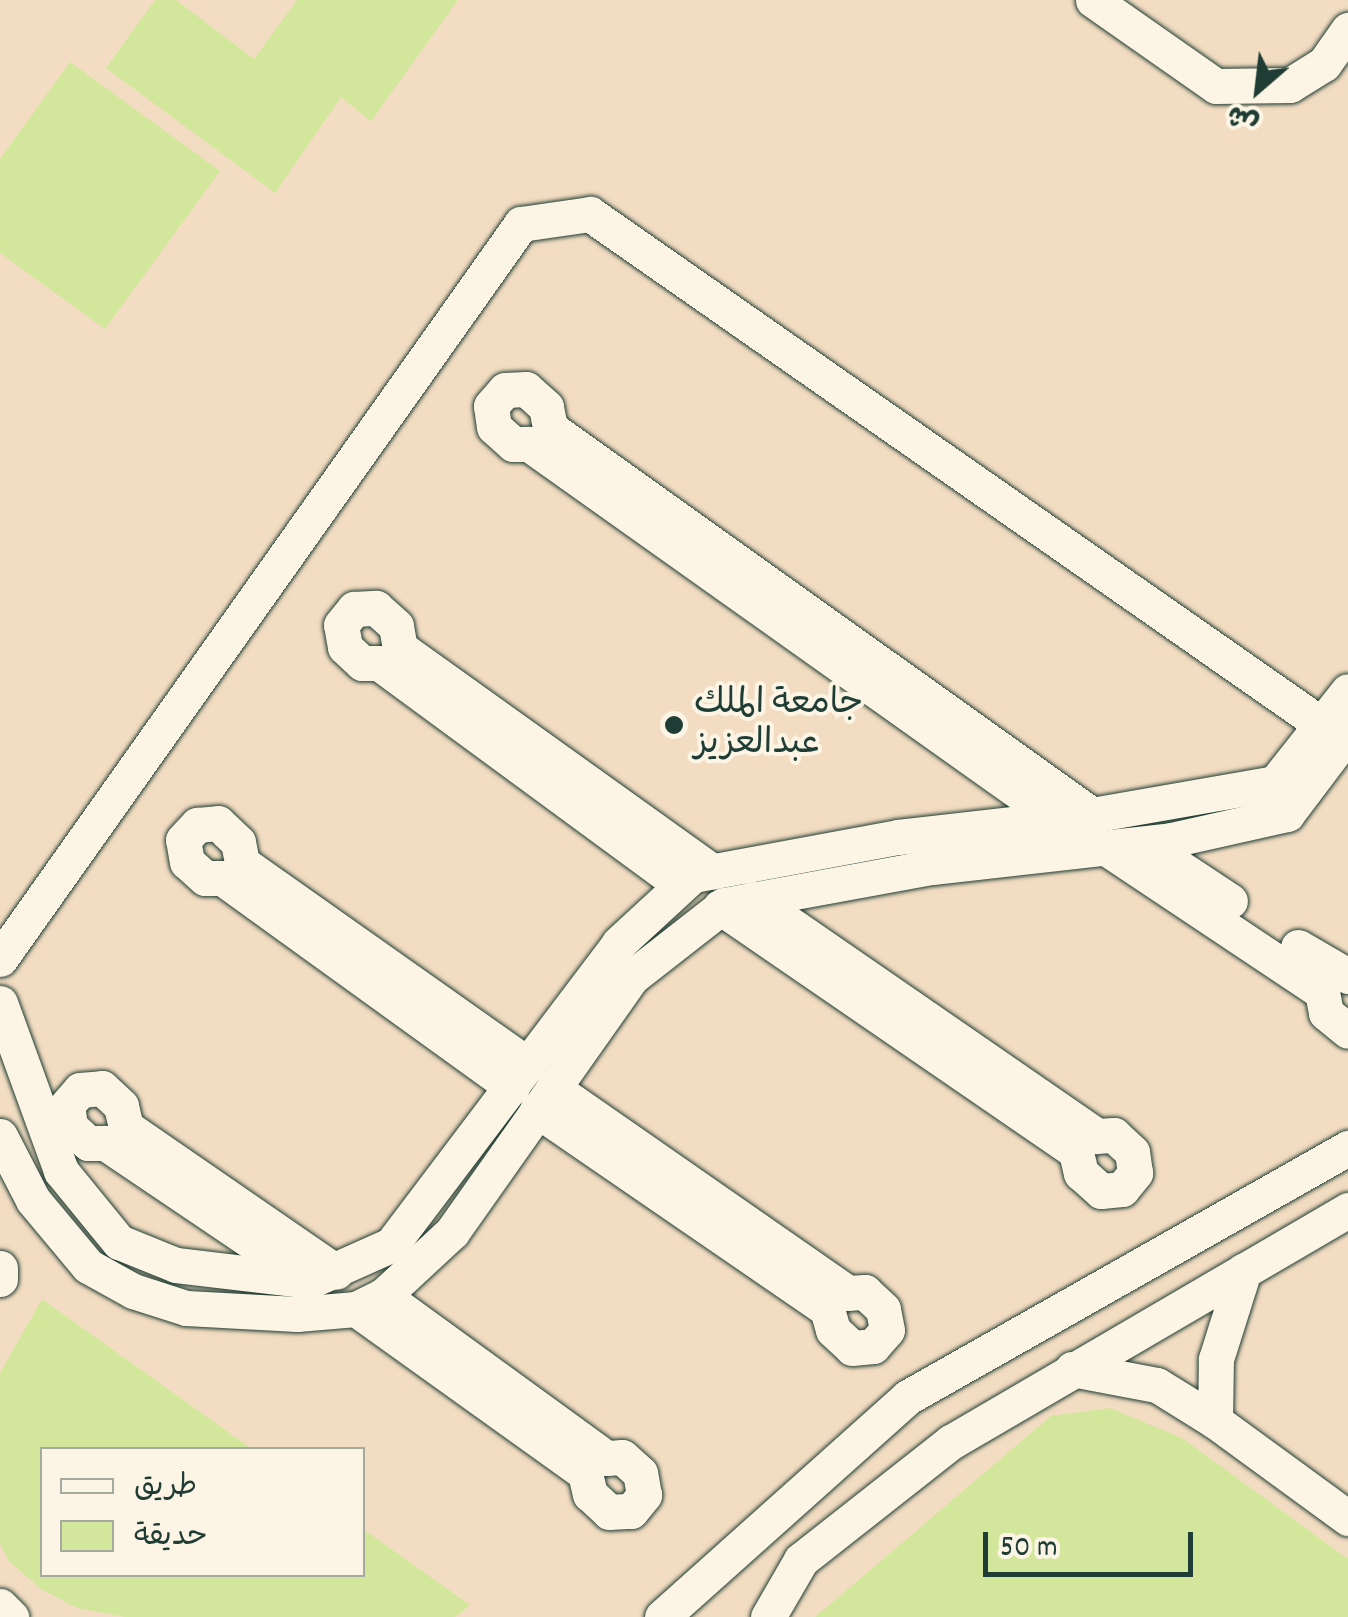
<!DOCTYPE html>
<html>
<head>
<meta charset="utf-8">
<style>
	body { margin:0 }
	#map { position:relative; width:1348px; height:1617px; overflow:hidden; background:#f8ead5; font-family:Dekko,"Playpen Sans Arabic",sans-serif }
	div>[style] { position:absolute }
	.built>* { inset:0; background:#f3ddc2 }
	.green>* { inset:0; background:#d2e79c }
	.roads { filter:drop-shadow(0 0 2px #1f3d34) drop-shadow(0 0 2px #1f3d34) }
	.minor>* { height:35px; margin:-17.5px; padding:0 17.5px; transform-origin:17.5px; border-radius:17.5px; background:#fcf5e5 }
	.dots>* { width:28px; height:28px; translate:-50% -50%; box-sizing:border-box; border:5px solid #fcf5e5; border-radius:50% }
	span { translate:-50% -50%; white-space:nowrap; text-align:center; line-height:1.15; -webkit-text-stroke:8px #fcf5e5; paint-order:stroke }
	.poi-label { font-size:35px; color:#1f3d34 }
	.left { translate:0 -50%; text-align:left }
	.legend { position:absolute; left:40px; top:1447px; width:325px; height:130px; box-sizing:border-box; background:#fcf5e5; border:2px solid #a4ab9e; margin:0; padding:12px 18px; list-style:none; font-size:30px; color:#1f3d34 }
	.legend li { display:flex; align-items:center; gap:20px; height:50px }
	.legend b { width:50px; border:2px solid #a4ab9e }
	.north { position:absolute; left:1208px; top:40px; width:100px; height:100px; -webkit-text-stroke:8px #fcf5e5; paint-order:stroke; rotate:208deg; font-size:28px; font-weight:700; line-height:40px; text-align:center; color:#1f3d34 }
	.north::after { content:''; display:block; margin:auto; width:35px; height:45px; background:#1f3d34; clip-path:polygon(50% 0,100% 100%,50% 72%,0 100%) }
	.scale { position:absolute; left:983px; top:1532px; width:210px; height:45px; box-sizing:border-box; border:5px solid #1f3d34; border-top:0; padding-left:12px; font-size:30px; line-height:35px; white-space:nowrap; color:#1f3d34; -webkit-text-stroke:8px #fcf5e5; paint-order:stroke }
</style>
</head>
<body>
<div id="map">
	<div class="built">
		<i style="clip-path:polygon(evenodd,0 0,1348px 0,1348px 1617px,0 1617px,0 0,42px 1450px,362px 1450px,362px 1574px,42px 1574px,42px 1450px)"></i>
	</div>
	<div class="green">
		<i style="clip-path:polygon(155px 0,176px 0,254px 59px,297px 0,458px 0,371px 121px,341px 97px,275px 193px,106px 68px)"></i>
		<i style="clip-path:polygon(70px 62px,220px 171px,105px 329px,0 253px,0 159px)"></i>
		<i style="clip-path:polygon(42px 1299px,252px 1449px,42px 1450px,42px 1574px,362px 1574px,363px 1529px,470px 1605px,455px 1617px,125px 1617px,77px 1608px,41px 1589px,9px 1561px,0 1544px,0 1373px)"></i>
		<i style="clip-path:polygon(1110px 1408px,1182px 1438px,1348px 1559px,1348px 1617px,815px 1617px,1051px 1416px)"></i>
	</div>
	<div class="roads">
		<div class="minor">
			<i style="left:1093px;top:0;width:150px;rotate:35deg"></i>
			<i style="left:1216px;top:86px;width:74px;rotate:-0.8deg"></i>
			<i style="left:1290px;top:85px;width:40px;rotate:-32deg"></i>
			<i style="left:1324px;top:64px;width:42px;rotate:-54.8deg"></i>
			<i style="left:1057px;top:819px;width:648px;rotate:-144.62deg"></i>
			<i style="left:529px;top:444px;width:16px;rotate:180deg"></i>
			<i style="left:513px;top:444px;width:25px;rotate:-138deg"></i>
			<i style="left:494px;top:427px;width:21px;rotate:-98deg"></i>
			<i style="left:491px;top:406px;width:21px;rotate:-49deg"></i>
			<i style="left:505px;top:390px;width:21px;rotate:-3deg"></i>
			<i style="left:526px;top:389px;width:27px;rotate:42deg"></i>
			<i style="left:546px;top:407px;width:21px;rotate:79deg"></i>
			<i style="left:550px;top:428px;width:666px;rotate:35.53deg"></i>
			<i style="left:1144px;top:844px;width:103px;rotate:33.5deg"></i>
			<i style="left:1106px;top:848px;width:260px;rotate:33.7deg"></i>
			<i style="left:1322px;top:992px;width:21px;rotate:79deg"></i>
			<i style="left:1326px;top:1013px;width:28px;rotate:39deg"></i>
			<i style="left:681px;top:885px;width:375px;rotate:-143.7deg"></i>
			<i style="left:379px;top:663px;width:17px;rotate:180deg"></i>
			<i style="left:362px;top:663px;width:23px;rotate:-137deg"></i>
			<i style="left:345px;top:647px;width:22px;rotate:-100deg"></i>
			<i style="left:341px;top:625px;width:21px;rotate:-51deg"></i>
			<i style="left:354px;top:609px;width:22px;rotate:-3deg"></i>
			<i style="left:376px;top:608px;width:27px;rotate:42deg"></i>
			<i style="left:396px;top:626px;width:22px;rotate:80deg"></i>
			<i style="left:400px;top:648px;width:384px;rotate:35.6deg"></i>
			<i style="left:720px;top:907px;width:432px;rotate:34.5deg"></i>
			<i style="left:1076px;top:1152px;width:22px;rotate:77deg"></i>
			<i style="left:1081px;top:1173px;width:27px;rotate:42deg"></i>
			<i style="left:1101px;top:1191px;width:21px;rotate:-5deg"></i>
			<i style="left:1122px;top:1189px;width:21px;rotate:-51deg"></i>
			<i style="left:1135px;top:1173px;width:21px;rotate:-98deg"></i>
			<i style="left:1132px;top:1152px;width:25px;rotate:-137deg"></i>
			<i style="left:1114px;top:1135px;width:17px;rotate:177deg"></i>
			<i style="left:1097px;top:1136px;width:418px;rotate:-145.4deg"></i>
			<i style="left:1298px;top:947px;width:58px;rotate:30.1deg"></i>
			<i style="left:0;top:959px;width:901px;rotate:-54.67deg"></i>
			<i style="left:521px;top:224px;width:70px;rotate:-8.2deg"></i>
			<i style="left:590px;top:214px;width:924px;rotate:34.91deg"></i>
			<i style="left:0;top:1003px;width:179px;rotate:70deg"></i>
			<i style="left:61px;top:1171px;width:92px;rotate:50.8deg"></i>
			<i style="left:119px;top:1242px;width:61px;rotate:22deg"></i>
			<i style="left:176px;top:1265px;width:135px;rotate:6.8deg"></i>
			<i style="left:310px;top:1281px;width:89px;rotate:-24deg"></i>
			<i style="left:391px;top:1245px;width:378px;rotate:-52.9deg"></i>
			<i style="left:619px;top:943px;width:100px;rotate:-42.6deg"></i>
			<i style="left:693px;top:875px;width:208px;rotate:-10.5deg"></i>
			<i style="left:898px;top:837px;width:195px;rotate:-6.5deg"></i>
			<i style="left:1092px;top:815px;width:186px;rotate:-9.9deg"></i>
			<i style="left:1275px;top:783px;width:117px;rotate:-51.6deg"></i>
			<i style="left:512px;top:1087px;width:357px;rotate:-144.2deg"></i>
			<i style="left:222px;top:878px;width:17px;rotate:180deg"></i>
			<i style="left:205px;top:878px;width:24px;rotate:-138deg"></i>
			<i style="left:187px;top:862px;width:22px;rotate:-100deg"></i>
			<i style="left:183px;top:840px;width:21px;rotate:-47deg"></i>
			<i style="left:197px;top:825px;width:21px;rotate:-5deg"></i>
			<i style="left:218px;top:823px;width:28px;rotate:44deg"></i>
			<i style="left:238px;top:842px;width:21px;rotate:79deg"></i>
			<i style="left:242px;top:863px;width:350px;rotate:35.2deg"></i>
			<i style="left:537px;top:1110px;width:352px;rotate:34.5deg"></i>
			<i style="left:827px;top:1309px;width:22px;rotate:74deg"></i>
			<i style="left:833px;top:1330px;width:26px;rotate:43deg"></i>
			<i style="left:852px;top:1348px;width:21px;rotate:-5deg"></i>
			<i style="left:873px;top:1346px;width:21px;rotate:-49deg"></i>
			<i style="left:887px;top:1330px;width:21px;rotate:-101deg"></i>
			<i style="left:883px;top:1309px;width:25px;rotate:-137deg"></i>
			<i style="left:865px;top:1292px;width:17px;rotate:177deg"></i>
			<i style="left:848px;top:1293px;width:359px;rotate:-145.2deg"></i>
			<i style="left:0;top:1136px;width:72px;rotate:62.7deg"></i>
			<i style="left:33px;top:1200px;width:86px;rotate:50.2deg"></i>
			<i style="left:88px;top:1266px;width:51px;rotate:29.1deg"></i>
			<i style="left:133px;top:1291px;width:56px;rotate:17.8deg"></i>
			<i style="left:186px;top:1308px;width:111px;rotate:3.1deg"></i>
			<i style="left:297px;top:1314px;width:59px;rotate:-4.8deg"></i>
			<i style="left:356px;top:1309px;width:30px;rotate:-26deg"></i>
			<i style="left:383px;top:1296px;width:94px;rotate:-42.8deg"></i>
			<i style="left:452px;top:1232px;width:312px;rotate:-54.8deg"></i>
			<i style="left:632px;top:977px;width:117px;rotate:-38deg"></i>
			<i style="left:724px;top:905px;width:211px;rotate:-10.4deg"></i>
			<i style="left:932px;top:867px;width:241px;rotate:-6.4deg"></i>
			<i style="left:1171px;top:840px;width:119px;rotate:-12.6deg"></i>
			<i style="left:1287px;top:814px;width:101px;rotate:-53deg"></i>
			<i style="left:0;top:1268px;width:11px;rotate:90deg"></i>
			<i style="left:304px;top:1277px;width:240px;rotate:-146deg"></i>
			<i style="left:105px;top:1143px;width:17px;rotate:180deg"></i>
			<i style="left:88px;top:1143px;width:25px;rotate:-137deg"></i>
			<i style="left:70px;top:1126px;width:21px;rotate:-98deg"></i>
			<i style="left:67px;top:1105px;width:20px;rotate:-49deg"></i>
			<i style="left:80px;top:1090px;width:22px;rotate:-5deg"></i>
			<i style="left:102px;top:1088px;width:26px;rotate:43deg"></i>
			<i style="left:121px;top:1106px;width:22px;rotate:77deg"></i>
			<i style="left:126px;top:1127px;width:255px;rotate:34.6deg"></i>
			<i style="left:356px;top:1309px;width:282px;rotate:35.6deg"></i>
			<i style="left:585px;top:1473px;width:22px;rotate:77deg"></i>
			<i style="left:590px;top:1494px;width:26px;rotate:43deg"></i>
			<i style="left:609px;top:1512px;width:22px;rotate:-3deg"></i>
			<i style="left:631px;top:1511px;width:21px;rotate:-51deg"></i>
			<i style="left:644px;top:1495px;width:22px;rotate:-100deg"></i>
			<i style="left:640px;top:1473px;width:24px;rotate:-138deg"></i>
			<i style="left:622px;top:1457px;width:16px;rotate:176deg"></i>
			<i style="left:606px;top:1458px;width:276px;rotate:-144deg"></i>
			<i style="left:1072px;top:1369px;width:86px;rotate:10.7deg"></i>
			<i style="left:1157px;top:1385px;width:68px;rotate:31.8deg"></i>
			<i style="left:1215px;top:1421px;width:62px;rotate:-89.1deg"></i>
			<i style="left:1216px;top:1359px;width:93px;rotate:-72.5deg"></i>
			<i style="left:1215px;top:1421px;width:165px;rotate:36.1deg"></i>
			<i style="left:0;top:1606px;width:16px;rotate:45deg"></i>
			<i style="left:662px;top:1617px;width:330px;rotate:-41.8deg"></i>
			<i style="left:908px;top:1397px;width:506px;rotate:-29.51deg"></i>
			<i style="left:768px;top:1617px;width:66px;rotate:-59.9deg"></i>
			<i style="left:801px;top:1560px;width:191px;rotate:-38.2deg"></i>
			<i style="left:951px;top:1442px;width:460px;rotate:-30.3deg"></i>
		</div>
	</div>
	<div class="dots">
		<i style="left:674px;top:725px;background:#1f3d34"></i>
	</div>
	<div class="poi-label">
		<span class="left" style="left:694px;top:725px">جامعة الملك<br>عبدالعزيز</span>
	</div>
	<ul class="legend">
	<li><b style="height:12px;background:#fcf5e5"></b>طريق</li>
	<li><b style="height:28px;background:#d2e79c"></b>حديقة</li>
	</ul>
	<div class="north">ش</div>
	<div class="scale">50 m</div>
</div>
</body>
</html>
